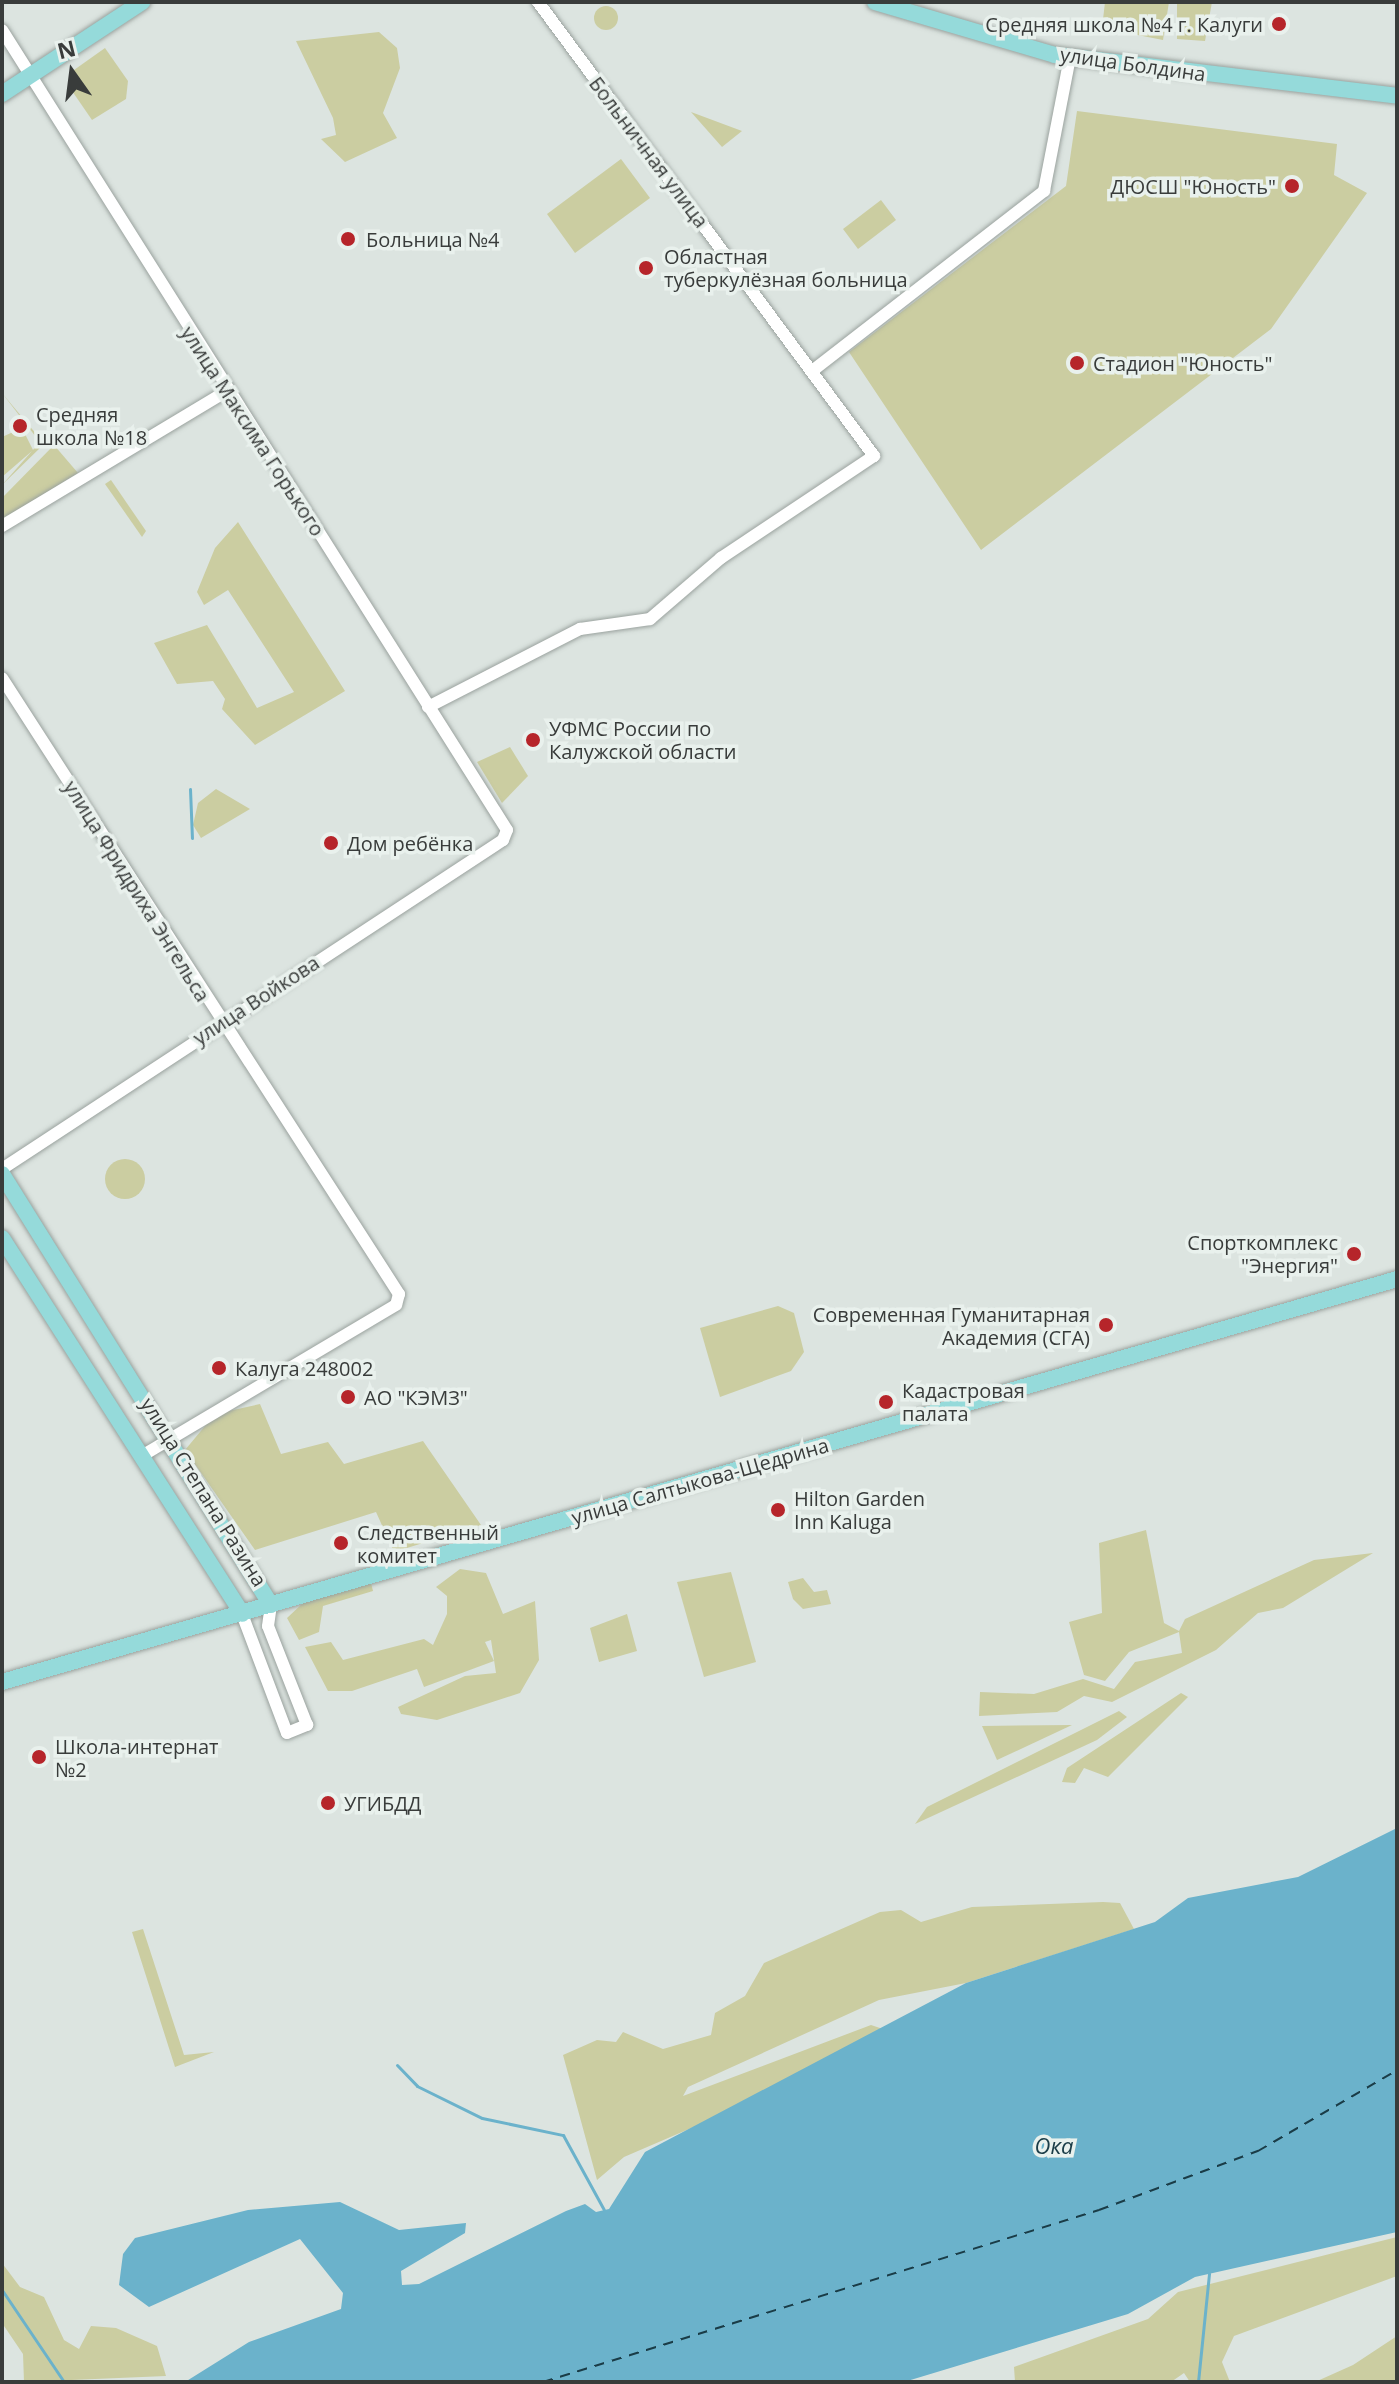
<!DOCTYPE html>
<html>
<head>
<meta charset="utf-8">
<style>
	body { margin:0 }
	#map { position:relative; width:1399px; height:2384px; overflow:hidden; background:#dce4e0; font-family:"Open Sans",sans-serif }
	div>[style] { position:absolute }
	.green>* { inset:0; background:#cbcda1 }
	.round { border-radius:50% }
	.water>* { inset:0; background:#6bb2cb }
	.stream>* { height:3px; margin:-1.5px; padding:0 1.5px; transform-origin:1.5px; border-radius:1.5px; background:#6bb2cb }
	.ferry>* { height:2px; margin-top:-1px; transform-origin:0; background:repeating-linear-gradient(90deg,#1a3c47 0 10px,transparent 0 18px) }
	.roads { filter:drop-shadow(0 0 2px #9aa29e) drop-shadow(0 0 2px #9aa29e) }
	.minor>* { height:12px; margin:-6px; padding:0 6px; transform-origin:6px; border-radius:6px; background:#fff }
	.major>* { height:16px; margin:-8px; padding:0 8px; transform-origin:8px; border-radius:8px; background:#95dada }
	.dots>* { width:22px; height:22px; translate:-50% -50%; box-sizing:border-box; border:4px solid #e9f1ed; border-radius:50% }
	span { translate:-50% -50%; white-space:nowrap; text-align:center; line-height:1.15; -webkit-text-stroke:7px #e9f1ed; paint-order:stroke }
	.poi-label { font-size:20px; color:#393c3b }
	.right { translate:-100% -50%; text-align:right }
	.left { translate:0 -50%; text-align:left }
	.street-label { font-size:20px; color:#393c3b }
	.water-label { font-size:22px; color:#1a3c47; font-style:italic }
	.frame { position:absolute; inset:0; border:4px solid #393c3b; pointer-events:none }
	.north { position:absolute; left:32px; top:32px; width:80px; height:80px; -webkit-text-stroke:6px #e9f1ed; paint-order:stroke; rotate:346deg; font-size:22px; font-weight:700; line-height:32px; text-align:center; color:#393c3b }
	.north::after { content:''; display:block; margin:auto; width:28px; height:36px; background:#393c3b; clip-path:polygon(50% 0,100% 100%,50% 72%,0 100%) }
</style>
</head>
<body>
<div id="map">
	<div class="green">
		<i style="clip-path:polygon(1105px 2px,1169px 2px,1163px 40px,1102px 28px)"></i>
		<i style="clip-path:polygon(1177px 2px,1212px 2px,1205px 41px,1177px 39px)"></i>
		<i class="round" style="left:594px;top:6px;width:24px;height:24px"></i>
		<i style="clip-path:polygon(379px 32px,397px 48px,400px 68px,383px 113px,397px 138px,345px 162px,321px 139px,336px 135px,333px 118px,296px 41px)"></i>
		<i style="clip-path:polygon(105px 48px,128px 81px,126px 99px,92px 120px,70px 88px,74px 70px)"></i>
		<i style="clip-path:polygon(1077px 111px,1337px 144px,1334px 175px,1367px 193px,1271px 329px,981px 550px,849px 352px,1066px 186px)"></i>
		<i style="clip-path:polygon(691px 112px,742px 131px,722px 147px)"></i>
		<i style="clip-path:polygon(621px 159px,650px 198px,575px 253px,547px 214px)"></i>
		<i style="clip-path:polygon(881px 200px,896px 220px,858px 249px,843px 229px)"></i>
		<i style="clip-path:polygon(2px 393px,42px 441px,41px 447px,2px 485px,32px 451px,2px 477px,2px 437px,22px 428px,33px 450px,39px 441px)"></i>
		<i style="clip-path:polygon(54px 445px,78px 473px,4px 519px,2px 498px)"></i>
		<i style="clip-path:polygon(111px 480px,146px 531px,142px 537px,105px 484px)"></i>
		<i style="clip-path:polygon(238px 522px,345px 691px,255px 745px,222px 709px,225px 699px,213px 681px,177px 684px,154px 643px,207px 625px,257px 708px,294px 692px,228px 590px,204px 605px,197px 592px,215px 548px)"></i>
		<i style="clip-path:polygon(510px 747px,528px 776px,502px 803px,477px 762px)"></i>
		<i style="clip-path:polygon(216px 789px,250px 809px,201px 838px,193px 825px,198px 803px)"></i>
		<i class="round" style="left:105px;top:1159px;width:40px;height:40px"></i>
		<i style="clip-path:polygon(778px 1306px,794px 1313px,804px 1352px,791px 1371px,720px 1397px,700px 1328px)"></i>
		<i style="clip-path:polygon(260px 1404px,281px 1454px,328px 1442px,344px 1464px,423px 1441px,481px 1525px,394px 1552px,376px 1512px,255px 1550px,185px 1450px,215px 1414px)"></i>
		<i style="clip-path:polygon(1146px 1530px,1164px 1623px,1179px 1631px,1185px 1619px,1314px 1560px,1373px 1553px,1283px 1608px,1258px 1613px,1216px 1650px,1112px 1702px,1084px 1696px,1057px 1712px,979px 1716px,980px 1692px,1034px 1694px,1083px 1679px,1114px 1689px,1135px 1662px,1182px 1653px,1179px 1632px,1129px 1652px,1105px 1681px,1084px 1675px,1069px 1622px,1102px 1613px,1099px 1543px)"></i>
		<i style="clip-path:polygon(460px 1569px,486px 1573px,503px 1614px,535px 1601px,539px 1660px,520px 1693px,437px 1720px,401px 1714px,398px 1707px,465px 1676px,496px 1673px,491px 1640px,485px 1642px,494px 1661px,424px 1687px,417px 1669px,352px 1691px,328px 1691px,305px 1647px,331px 1642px,343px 1660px,424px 1639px,433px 1645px,447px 1614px,447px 1596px,436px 1587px)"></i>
		<i style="clip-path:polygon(731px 1572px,756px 1662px,704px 1677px,677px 1582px)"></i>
		<i style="clip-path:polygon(803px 1578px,814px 1592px,827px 1590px,831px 1604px,803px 1609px,793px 1599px,788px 1582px)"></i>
		<i style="clip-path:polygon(371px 1583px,373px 1591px,323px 1606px,319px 1632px,299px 1640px,287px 1618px,303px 1603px)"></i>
		<i style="clip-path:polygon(627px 1614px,637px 1651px,599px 1662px,590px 1628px)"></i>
		<i style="clip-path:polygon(1181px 1693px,1188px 1697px,1108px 1777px,1084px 1768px,1075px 1783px,1062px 1782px,1067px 1768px)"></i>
		<i style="clip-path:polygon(1119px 1711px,1127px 1717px,1097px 1740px,915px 1824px,927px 1807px)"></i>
		<i style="clip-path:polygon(1072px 1725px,997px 1760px,982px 1726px)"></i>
		<i style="clip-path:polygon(1103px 1902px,1120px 1903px,1134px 1929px,966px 1983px,879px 2000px,688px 2087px,683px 2096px,871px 2025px,883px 2029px,754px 2101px,624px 2157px,597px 2180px,563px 2055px,597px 2040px,616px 2042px,623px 2032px,663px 2049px,711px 2035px,715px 2013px,745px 1996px,764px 1963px,880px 1912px,901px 1910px,921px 1922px,972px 1907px)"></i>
		<i style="clip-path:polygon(143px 1929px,184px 2055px,214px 2052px,175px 2067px,132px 1932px)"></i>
		<i style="clip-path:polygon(1397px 2237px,1397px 2276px,1234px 2336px,1222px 2362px,1230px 2382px,1190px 2382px,1184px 2373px,1171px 2382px,1015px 2382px,1014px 2367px,1148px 2319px,1178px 2292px)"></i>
		<i style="clip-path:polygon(2px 2263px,20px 2287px,44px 2297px,64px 2340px,79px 2349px,91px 2326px,116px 2328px,157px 2346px,166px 2376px,24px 2382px,23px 2354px,2px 2323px)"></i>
		<i style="clip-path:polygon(1397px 2336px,1397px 2382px,1315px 2382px,1353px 2365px)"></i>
	</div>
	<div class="water">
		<i style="clip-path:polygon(1397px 1828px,1397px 2232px,1195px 2277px,1128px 2314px,904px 2382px,185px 2382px,249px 2342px,341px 2309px,343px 2293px,300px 2239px,149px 2307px,119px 2285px,123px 2254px,135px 2238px,248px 2210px,340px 2202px,399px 2230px,466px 2223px,465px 2233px,401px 2271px,402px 2285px,419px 2284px,566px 2211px,585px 2204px,596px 2212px,609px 2209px,645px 2152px,966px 1983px,1155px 1922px,1188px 1898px,1298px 1877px)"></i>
	</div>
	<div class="stream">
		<i style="left:190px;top:789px;width:49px;rotate:87.7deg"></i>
		<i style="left:397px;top:2065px;width:29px;rotate:46deg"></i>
		<i style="left:417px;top:2086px;width:72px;rotate:26.2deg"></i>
		<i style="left:482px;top:2118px;width:83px;rotate:11.9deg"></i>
		<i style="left:563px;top:2135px;width:85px;rotate:61.3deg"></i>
		<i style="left:2px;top:2290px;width:111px;rotate:56deg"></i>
		<i style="left:1198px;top:2382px;width:109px;rotate:-84.2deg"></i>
	</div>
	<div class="ferry">
		<i style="left:543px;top:2382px;width:582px;rotate:-17.19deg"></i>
		<i style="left:1099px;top:2210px;width:170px;rotate:-20.4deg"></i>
		<i style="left:1258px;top:2151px;width:161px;rotate:-30.2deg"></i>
	</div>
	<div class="roads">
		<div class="minor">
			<i style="left:2px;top:30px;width:946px;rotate:57.74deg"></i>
			<i style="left:507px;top:830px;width:11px;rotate:112deg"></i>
			<i style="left:503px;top:840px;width:599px;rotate:146.71deg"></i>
			<i style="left:812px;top:371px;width:294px;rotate:-37.8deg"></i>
			<i style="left:1044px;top:191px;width:136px;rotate:-79deg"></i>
			<i style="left:2px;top:526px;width:262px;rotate:-31deg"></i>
			<i style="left:2px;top:678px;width:733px;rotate:57.2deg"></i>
			<i style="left:399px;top:1294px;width:11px;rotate:105deg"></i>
			<i style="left:396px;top:1305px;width:295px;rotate:149.3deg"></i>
			<i style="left:428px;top:707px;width:171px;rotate:-27.2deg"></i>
			<i style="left:580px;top:629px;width:71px;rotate:-8.1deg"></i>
			<i style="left:650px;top:619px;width:94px;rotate:-40.7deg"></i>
			<i style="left:721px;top:558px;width:184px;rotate:-33.7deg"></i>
			<i style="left:874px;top:456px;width:565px;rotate:-126.5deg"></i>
			<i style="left:242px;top:1614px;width:127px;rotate:69.3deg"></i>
			<i style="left:287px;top:1733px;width:22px;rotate:-22deg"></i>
			<i style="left:307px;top:1725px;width:106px;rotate:-111.5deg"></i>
			<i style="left:268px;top:1626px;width:21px;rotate:-82deg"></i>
		</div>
		<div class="major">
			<i style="left:875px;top:2px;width:188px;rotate:16.4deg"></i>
			<i style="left:1055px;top:55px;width:344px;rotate:6.8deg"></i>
			<i style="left:2px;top:94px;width:168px;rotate:-33.3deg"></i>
			<i style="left:2px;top:1174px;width:508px;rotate:58.03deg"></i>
			<i style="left:2px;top:1238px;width:446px;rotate:57.4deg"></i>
			<i style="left:2px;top:1682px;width:1452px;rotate:-16.11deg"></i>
		</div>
	</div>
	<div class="dots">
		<i style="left:1279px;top:24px;background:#b6252a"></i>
		<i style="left:1292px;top:186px;background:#b6252a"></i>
		<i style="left:348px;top:239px;background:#b6252a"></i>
		<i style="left:646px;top:268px;background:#b6252a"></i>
		<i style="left:1077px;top:363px;background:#b6252a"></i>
		<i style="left:20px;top:426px;background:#b6252a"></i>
		<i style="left:533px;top:740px;background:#b6252a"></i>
		<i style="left:331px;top:843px;background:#b6252a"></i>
		<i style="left:1354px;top:1254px;background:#b6252a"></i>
		<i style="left:1106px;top:1325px;background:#b6252a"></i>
		<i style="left:219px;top:1368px;background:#b6252a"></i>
		<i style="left:348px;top:1397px;background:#b6252a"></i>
		<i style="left:886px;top:1402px;background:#b6252a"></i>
		<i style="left:778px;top:1510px;background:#b6252a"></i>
		<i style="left:341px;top:1543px;background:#b6252a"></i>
		<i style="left:39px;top:1757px;background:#b6252a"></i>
		<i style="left:328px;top:1803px;background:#b6252a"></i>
	</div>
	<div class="poi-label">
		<span class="right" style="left:1263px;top:24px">Средняя школа №4 г. Калуги</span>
		<span class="right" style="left:1276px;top:186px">ДЮСШ "Юность"</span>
		<span class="left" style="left:366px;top:239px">Больница №4</span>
		<span class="left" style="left:664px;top:268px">Областная<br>туберкулёзная больница</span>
		<span class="left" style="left:1093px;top:363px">Стадион "Юность"</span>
		<span class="left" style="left:36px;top:426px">Средняя<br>школа №18</span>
		<span class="left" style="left:549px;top:740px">УФМС России по<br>Калужской области</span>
		<span class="left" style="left:347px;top:843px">Дом ребёнка</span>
		<span class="right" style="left:1338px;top:1254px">Спорткомплекс<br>"Энергия"</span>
		<span class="right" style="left:1090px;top:1326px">Современная Гуманитарная<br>Академия (СГА)</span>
		<span class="left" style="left:235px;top:1368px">Калуга 248002</span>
		<span class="left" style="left:902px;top:1402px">Кадастровая<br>палата</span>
		<span class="left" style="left:364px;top:1397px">АО "КЭМЗ"</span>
		<span class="left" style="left:794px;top:1510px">Hilton Garden<br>Inn Kaluga</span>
		<span class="left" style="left:357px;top:1544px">Следственный<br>комитет</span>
		<span class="left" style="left:55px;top:1758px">Школа-интернат<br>№2</span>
		<span class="left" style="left:344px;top:1803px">УГИБДД</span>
	</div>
	<div class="street-label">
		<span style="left:1133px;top:64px;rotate:8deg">улица Болдина</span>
		<span style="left:649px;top:152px;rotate:53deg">Больничная улица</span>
		<span style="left:253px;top:431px;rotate:57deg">улица Максима Горького</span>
		<span style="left:137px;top:891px;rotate:58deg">улица Фридриха Энгельса</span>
		<span style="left:256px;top:1000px;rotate:-33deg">улица Войкова</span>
		<span style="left:700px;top:1481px;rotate:-16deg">улица Салтыкова-Щедрина</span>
		<span style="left:204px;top:1492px;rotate:58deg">улица Степана Разина</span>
	</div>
	<div class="water-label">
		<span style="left:1054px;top:2146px">Ока</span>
	</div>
	<div class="frame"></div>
	<div class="north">N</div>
</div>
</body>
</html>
